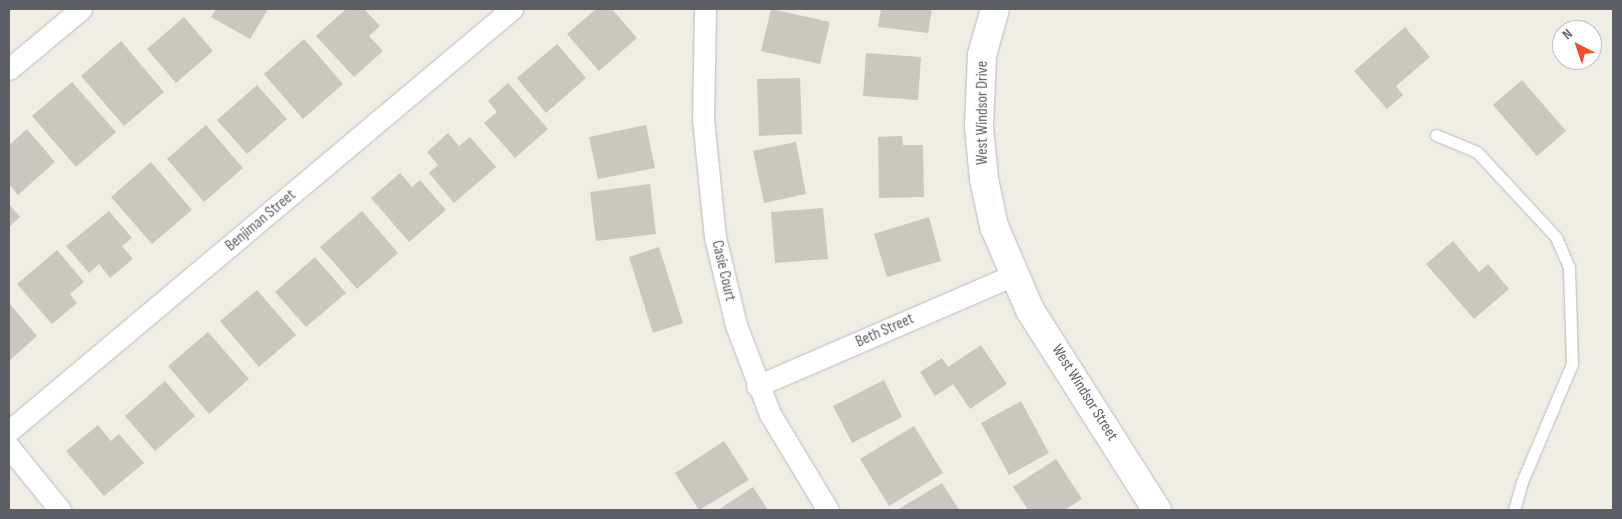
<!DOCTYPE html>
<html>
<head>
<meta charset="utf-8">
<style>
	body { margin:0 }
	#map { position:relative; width:1622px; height:519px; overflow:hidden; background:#efede4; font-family:"Sofia Sans Condensed",sans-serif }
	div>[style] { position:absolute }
	.building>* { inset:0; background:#cac7c1 }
	.roads { filter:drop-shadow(0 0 1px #b9bbc0) drop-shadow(0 0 1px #b9bbc0) }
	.lane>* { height:11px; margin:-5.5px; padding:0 5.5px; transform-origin:5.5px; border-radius:5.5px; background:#fff }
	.street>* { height:21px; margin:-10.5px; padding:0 10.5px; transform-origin:10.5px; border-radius:10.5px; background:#fff }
	.secondary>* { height:28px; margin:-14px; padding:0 14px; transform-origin:14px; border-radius:14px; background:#fff }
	span { translate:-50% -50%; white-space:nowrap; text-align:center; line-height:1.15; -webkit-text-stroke:4px #fff; paint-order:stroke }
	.street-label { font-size:16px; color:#5c5f65 }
	.frame { position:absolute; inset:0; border:10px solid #5c5f65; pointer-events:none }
	.north { position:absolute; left:1552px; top:20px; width:50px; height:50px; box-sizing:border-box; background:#fff; border:1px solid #bebfc1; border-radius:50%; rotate:319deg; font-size:14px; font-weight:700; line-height:20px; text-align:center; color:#5c5f65 }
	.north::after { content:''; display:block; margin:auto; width:18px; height:22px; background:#ed4e2b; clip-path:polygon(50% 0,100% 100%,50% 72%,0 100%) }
</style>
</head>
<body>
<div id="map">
	<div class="building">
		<i style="clip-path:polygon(216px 9px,268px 9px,250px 39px,211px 17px)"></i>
		<i style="clip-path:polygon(346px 9px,364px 9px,380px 26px,369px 36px,383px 51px,354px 77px,316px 36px)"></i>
		<i style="clip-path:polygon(596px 9px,612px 9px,637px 38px,599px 71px,567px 34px)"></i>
		<i style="clip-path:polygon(771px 9px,830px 22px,820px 64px,761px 51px)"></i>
		<i style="clip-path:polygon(881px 9px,932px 9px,928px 33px,878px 27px)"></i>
		<i style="clip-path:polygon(184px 17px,213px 51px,176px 83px,147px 49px)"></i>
		<i style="clip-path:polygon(1405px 27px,1430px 57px,1396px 86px,1403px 95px,1387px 109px,1354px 71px)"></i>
		<i style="clip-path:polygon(304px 39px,343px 84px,303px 119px,264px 74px)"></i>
		<i style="clip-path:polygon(121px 41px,164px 92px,124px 126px,81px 76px)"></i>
		<i style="clip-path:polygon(557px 44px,586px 78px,546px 113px,517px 78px)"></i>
		<i style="clip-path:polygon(866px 53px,921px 57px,918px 100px,863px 96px)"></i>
		<i style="clip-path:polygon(800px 78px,802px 134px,759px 136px,757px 79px)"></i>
		<i style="clip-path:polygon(1522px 80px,1566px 131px,1537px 156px,1493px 105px)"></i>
		<i style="clip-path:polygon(72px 82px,116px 132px,76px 167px,32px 116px)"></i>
		<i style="clip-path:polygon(508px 83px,548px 129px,515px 158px,484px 123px,497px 112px,488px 101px)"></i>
		<i style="clip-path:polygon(257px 85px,287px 119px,247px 154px,217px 120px)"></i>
		<i style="clip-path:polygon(206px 125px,243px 168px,204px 202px,167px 159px)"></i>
		<i style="clip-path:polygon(646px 125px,655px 168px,598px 179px,589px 137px)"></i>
		<i style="clip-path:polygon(27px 129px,55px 162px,18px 195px,9px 184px,9px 145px)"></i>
		<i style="clip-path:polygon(448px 133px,459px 146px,470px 137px,496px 167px,454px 203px,429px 173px,438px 165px,427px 152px)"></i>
		<i style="clip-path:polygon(902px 136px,903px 145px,923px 145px,924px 197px,879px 198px,878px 137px)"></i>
		<i style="clip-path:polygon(796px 142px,806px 194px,764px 203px,753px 151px)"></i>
		<i style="clip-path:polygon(151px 162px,192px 210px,152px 244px,111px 197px)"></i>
		<i style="clip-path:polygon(400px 173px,412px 187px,420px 180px,446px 210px,409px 242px,371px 198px)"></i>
		<i style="clip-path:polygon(650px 184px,656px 234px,596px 241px,590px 192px)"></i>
		<i style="clip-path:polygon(9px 204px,20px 217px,9px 227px)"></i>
		<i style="clip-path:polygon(823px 208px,828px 259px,775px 263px,771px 212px)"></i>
		<i style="clip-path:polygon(109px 211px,132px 238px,122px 246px,133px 259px,110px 278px,99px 264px,89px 273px,66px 246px)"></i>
		<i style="clip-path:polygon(362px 211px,398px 253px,357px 289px,320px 247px)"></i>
		<i style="clip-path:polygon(929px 217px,941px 261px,887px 277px,874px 234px)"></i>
		<i style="clip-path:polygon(1453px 241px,1479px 272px,1488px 264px,1509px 289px,1474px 319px,1426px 264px)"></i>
		<i style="clip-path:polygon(659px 247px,683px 323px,653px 333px,629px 257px)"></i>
		<i style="clip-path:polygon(57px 250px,84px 282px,70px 294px,77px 303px,52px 324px,17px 284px)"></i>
		<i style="clip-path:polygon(315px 257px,346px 293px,306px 327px,275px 292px)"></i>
		<i style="clip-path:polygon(257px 290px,296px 335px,259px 367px,220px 321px)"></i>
		<i style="clip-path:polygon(9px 303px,37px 336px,9px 361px)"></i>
		<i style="clip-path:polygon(208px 332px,249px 379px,209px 414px,168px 366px)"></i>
		<i style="clip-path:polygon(981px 345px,1007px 384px,970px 409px,953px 384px,935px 396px,920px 372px,942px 358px,948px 367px)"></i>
		<i style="clip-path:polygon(884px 380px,902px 417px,852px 443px,833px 406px)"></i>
		<i style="clip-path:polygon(165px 381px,195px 416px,155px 451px,125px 416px)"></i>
		<i style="clip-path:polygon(1021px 401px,1049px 453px,1009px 475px,981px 423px)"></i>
		<i style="clip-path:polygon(98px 425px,111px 441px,119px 434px,144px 463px,104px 496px,66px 451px)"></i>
		<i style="clip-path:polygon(914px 426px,943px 473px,889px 506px,860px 459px)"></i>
		<i style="clip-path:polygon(724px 441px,749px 480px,699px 510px,675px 473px)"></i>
		<i style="clip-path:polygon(1056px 459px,1082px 499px,1065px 510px,1028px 510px,1013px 487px)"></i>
		<i style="clip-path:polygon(942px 483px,959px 510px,897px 510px)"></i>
		<i style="clip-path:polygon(753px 487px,768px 510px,718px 510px)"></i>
	</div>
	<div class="roads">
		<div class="lane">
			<i style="left:1436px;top:135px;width:44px;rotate:22.5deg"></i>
			<i style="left:1477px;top:152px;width:116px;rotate:47.1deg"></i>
			<i style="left:1556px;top:237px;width:33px;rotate:67deg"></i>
			<i style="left:1569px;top:267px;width:97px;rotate:88.2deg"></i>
			<i style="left:1572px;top:364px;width:128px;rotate:113deg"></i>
			<i style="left:1522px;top:482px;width:29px;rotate:106deg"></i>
		</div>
		<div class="street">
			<i style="left:705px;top:9px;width:110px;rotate:91deg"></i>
			<i style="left:703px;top:119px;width:119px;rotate:84.2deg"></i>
			<i style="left:715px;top:237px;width:90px;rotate:76.6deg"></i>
			<i style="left:736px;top:325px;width:95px;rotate:69.1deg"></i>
			<i style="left:770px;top:414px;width:112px;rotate:58.9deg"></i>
			<i style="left:9px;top:69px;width:94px;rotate:-39.8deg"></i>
			<i style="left:757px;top:386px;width:279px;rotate:-23.4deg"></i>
			<i style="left:9px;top:431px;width:657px;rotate:-40deg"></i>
			<i style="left:9px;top:447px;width:81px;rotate:51deg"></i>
		</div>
		<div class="secondary">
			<i style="left:995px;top:9px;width:48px;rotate:105.8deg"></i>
			<i style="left:982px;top:55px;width:72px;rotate:92.4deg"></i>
			<i style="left:979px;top:127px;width:52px;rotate:84.5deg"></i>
			<i style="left:984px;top:179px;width:48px;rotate:78deg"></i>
			<i style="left:994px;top:226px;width:91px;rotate:66.8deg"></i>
			<i style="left:1030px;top:310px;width:237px;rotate:57.6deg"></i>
		</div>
	</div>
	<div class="street-label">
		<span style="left:983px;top:113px;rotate:-90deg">West Windsor Drive</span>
		<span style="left:261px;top:221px;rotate:-40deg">Benjiman Street</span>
		<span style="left:723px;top:271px;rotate:77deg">Casie Court</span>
		<span style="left:885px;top:331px;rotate:-24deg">Beth Street</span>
		<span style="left:1084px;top:393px;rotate:58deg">West Windsor Street</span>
	</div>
	<div class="frame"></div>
	<div class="north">N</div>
</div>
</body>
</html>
